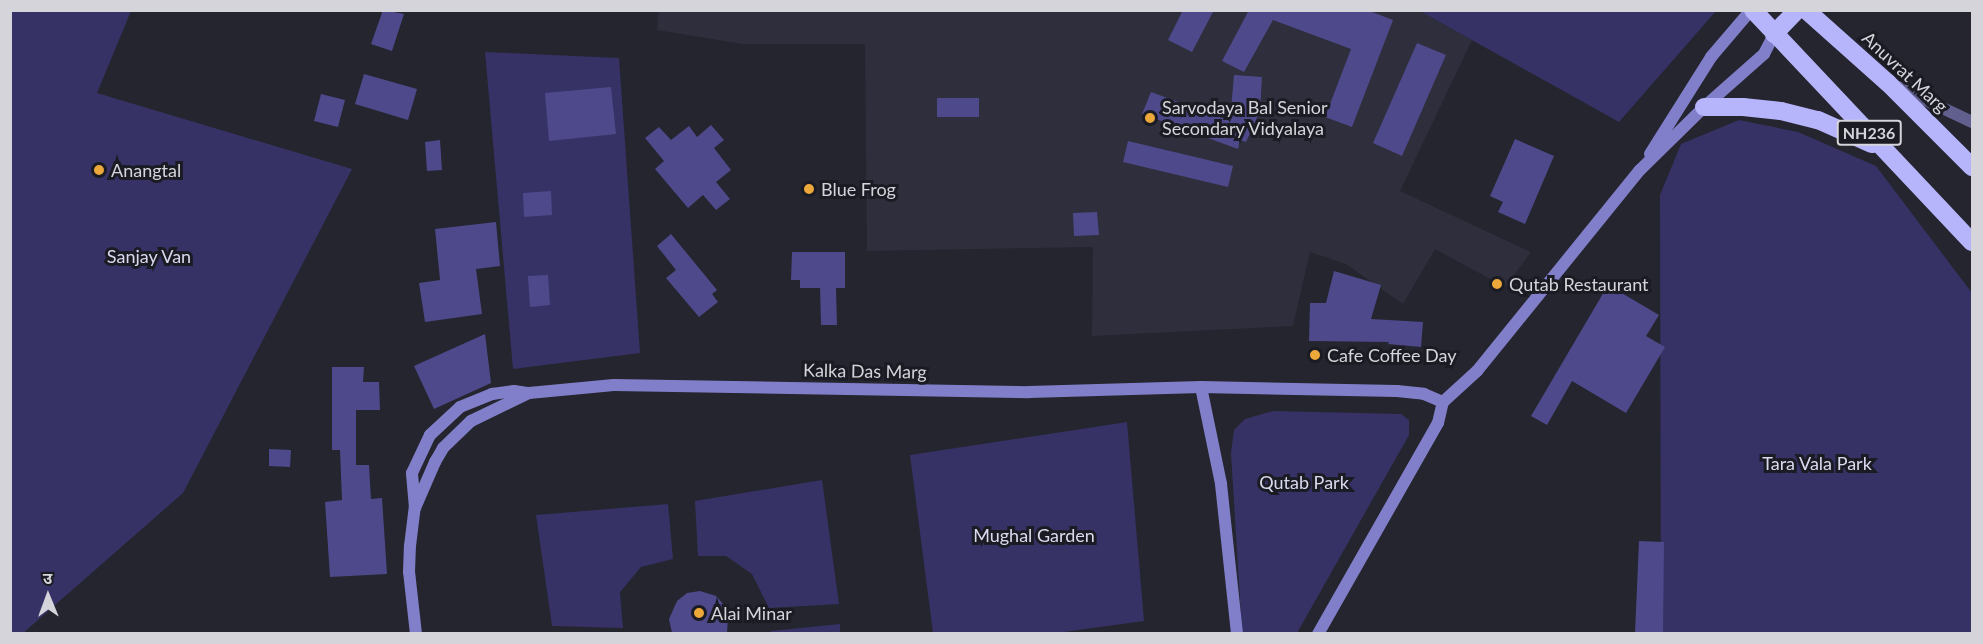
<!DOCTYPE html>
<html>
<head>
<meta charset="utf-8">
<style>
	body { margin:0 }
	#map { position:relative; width:1983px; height:644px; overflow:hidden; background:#24252e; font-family:Lato,"Noto Sans Devanagari",sans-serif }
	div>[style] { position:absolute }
	.built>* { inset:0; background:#2e2e3d }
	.green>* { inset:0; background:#363265 }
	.building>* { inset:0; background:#4e498b }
	.street>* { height:12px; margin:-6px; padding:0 6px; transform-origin:6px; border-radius:6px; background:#605f8e }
	.secondary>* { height:12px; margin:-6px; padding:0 6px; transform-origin:6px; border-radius:6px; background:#827fca }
	.highway>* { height:18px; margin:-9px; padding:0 9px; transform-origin:9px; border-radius:9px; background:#b6b5fc }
	.dots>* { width:16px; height:16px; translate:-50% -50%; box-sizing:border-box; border:3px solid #1b1b24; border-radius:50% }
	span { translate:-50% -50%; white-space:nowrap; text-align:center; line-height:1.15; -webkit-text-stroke:6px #1b1b24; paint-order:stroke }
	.shield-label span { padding:2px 4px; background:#1b1b24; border:2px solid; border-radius:4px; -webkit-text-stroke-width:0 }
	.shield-label { font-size:16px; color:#d4d4da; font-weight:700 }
	.street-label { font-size:18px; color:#d4d4da }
	.poi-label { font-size:18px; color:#d4d4da }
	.left { translate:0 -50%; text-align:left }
	.park-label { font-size:18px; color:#d9daee }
	.frame { position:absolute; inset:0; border:12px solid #d4d4da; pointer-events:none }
	.north { position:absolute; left:18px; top:566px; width:60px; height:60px; -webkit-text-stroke:4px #1b1b24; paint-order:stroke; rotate:359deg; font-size:16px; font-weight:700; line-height:24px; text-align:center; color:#d4d4da }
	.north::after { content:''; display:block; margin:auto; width:21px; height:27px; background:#d4d4da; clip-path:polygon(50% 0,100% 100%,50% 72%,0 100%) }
</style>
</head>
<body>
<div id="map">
	<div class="built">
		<i style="clip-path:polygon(659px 10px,1420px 11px,1472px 40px,1400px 191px,1531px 252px,1505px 287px,1435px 249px,1403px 304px,1346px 264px,1310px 252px,1293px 326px,1092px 336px,1093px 247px,867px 251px,865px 44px,742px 44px,657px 30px)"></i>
	</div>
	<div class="green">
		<i style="clip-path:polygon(10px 11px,131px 11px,97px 93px,352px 169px,183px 493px,22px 634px,10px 633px)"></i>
		<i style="clip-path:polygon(1420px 11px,1716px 11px,1619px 122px)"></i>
		<i style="clip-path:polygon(485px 52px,619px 58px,640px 353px,513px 369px)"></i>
		<i style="clip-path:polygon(1739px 120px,1798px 132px,1876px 166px,1972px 293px,1972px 633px,1661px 633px,1660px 195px,1681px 144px)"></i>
		<i style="clip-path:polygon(1273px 411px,1401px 414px,1409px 420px,1409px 435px,1297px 633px,1242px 633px,1231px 453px,1234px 430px,1245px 419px)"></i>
		<i style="clip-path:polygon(1127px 422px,1144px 621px,1049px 634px,933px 633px,910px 455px)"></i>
		<i style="clip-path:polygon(822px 480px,839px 604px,769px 608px,752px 574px,726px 556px,698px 556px,695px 501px)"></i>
		<i style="clip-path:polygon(668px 504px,673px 559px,641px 567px,620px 592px,623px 628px,552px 626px,536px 515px)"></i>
		<i style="clip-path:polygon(840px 624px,840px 633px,771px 633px,771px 631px)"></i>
	</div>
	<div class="building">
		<i style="clip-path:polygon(383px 10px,404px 14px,392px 51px,371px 44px)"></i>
		<i style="clip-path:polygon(1183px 10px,1214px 10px,1192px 52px,1168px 40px)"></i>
		<i style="clip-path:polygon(1249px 10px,1367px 10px,1393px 20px,1352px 127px,1325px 117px,1351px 49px,1273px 20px,1244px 72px,1222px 61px)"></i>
		<i style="clip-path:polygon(1417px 43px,1446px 55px,1402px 156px,1373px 143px)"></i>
		<i style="clip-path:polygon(364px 74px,417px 89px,408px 120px,355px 104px)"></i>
		<i style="clip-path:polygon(1234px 75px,1262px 77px,1260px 111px,1246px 142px,1240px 140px,1238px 149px,1142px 114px,1151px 92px,1230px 121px)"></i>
		<i style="clip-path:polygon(611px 87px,616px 134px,549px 141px,545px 93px)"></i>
		<i style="clip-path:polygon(321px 94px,345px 100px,338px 127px,314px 121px)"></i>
		<i style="clip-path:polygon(937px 98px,979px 98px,979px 117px,937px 117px)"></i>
		<i style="clip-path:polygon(711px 125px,724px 140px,714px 148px,731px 170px,716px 182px,730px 199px,716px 210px,703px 195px,688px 208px,655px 169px,664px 161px,645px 138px,659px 127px,671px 140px,689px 126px,697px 137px)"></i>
		<i style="clip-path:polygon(1515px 139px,1554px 156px,1525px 224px,1498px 212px,1503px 202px,1490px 196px)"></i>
		<i style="clip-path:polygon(440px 140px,442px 170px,427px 171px,425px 142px)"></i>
		<i style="clip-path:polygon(1128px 141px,1233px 166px,1228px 187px,1123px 162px)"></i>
		<i style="clip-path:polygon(551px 191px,552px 215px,524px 217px,523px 193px)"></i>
		<i style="clip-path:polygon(1097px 212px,1099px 235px,1074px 236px,1073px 213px)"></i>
		<i style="clip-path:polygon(496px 222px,500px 266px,476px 269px,482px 314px,425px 322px,419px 283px,440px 280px,435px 229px)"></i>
		<i style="clip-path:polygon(671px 234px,717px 290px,712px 294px,718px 302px,699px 317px,666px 278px,676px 270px,657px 246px)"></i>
		<i style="clip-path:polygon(792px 252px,845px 252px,845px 288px,836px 288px,837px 325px,821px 325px,820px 288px,800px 288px,800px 280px,791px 280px)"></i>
		<i style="clip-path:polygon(1334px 271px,1381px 285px,1371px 319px,1423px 322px,1421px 347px,1388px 344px,1389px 342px,1309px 341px,1310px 303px,1326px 303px)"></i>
		<i style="clip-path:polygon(548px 275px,550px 305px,530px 307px,528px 276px)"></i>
		<i style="clip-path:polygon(1608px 285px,1659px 315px,1646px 336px,1665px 347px,1626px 413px,1572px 381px,1547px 425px,1531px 416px)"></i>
		<i style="clip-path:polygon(485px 334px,491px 383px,434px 409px,414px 366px)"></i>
		<i style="clip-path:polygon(332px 367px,364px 367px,363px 382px,379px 382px,380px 410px,356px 410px,356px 465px,369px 465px,371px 499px,382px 498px,387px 574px,330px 577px,325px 502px,342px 500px,340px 450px,332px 450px)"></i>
		<i style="clip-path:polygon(269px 449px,291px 450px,290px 467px,269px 466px)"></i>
		<i style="clip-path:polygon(1639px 541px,1664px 542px,1663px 633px,1635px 633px)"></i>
		<i style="clip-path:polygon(700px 591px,716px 596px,724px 605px,728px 617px,727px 633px,672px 633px,669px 619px,677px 601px,687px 593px)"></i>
	</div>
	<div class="street">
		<i style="left:1898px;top:87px;width:82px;rotate:25.3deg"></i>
	</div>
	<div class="secondary">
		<i style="left:1650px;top:154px;width:115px;rotate:-57.8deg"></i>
		<i style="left:1711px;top:57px;width:62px;rotate:-49.6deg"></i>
		<i style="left:1201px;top:387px;width:99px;rotate:78.3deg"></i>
		<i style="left:1221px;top:484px;width:151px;rotate:83.9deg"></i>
		<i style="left:415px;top:508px;width:35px;rotate:-95deg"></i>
		<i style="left:412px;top:473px;width:42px;rotate:-64.7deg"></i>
		<i style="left:430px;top:435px;width:41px;rotate:-43deg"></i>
		<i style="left:460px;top:407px;width:35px;rotate:-22deg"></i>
		<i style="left:492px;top:394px;width:22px;rotate:-8deg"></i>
		<i style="left:514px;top:391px;width:15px;rotate:8deg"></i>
		<i style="left:529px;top:393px;width:85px;rotate:-5.4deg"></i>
		<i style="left:614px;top:385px;width:415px;rotate:1deg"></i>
		<i style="left:1029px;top:392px;width:172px;rotate:-1.7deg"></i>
		<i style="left:1201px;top:387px;width:196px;rotate:1.2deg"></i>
		<i style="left:1397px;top:391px;width:27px;rotate:6deg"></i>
		<i style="left:1424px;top:394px;width:21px;rotate:23deg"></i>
		<i style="left:416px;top:634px;width:62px;rotate:-96.4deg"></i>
		<i style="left:409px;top:572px;width:26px;rotate:-88deg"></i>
		<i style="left:410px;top:546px;width:38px;rotate:-83deg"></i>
		<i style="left:415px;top:508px;width:50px;rotate:-66.5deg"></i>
		<i style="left:435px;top:462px;width:16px;rotate:-60deg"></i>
		<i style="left:443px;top:448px;width:39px;rotate:-44deg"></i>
		<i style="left:471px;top:421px;width:64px;rotate:-25.8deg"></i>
		<i style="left:1318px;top:634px;width:243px;rotate:-60.4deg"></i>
		<i style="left:1438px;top:423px;width:22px;rotate:-77deg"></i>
		<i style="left:1443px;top:402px;width:46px;rotate:-42.4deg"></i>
		<i style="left:1477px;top:371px;width:259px;rotate:-51deg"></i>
		<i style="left:1640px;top:170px;width:90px;rotate:-44.5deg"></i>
		<i style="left:1704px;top:107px;width:80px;rotate:-41.5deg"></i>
		<i style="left:1764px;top:54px;width:22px;rotate:-63deg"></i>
	</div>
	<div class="highway">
		<i style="left:1753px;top:10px;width:319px;rotate:46.7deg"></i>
		<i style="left:1806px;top:10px;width:110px;rotate:41.7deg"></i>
		<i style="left:1888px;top:83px;width:119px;rotate:45deg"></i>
		<i style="left:1774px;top:34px;width:33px;rotate:-46deg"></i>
		<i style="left:1704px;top:107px;width:39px"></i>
		<i style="left:1743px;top:107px;width:38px;rotate:6deg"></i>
		<i style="left:1781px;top:111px;width:38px;rotate:14deg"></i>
		<i style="left:1818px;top:120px;width:59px;rotate:24deg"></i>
	</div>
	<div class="dots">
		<i style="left:1150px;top:118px;background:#eda83b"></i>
		<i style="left:99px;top:170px;background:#eda83b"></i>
		<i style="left:809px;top:189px;background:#eda83b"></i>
		<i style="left:1497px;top:284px;background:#eda83b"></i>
		<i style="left:1315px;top:355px;background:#eda83b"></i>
		<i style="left:699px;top:613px;background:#eda83b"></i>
	</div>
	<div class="shield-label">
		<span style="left:1869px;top:133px">NH236</span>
	</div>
	<div class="street-label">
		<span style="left:1905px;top:72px;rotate:43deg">Anuvrat Marg</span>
		<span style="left:865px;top:371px;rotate:1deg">Kalka Das Marg</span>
	</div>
	<div class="poi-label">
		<span class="left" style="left:1162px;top:118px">Sarvodaya Bal Senior<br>Secondary Vidyalaya</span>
		<span class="left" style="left:111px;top:170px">Anangtal</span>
		<span class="left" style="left:821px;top:189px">Blue Frog</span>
		<span class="left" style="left:1509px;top:284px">Qutab Restaurant</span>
		<span class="left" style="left:1327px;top:355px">Cafe Coffee Day</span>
		<span class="left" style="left:711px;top:613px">Alai Minar</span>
	</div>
	<div class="park-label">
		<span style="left:149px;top:256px">Sanjay Van</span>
		<span style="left:1817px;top:463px">Tara Vala Park</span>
		<span style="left:1304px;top:482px">Qutab Park</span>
		<span style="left:1034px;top:535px">Mughal Garden</span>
	</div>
	<div class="frame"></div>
	<div class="north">उ</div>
</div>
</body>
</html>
